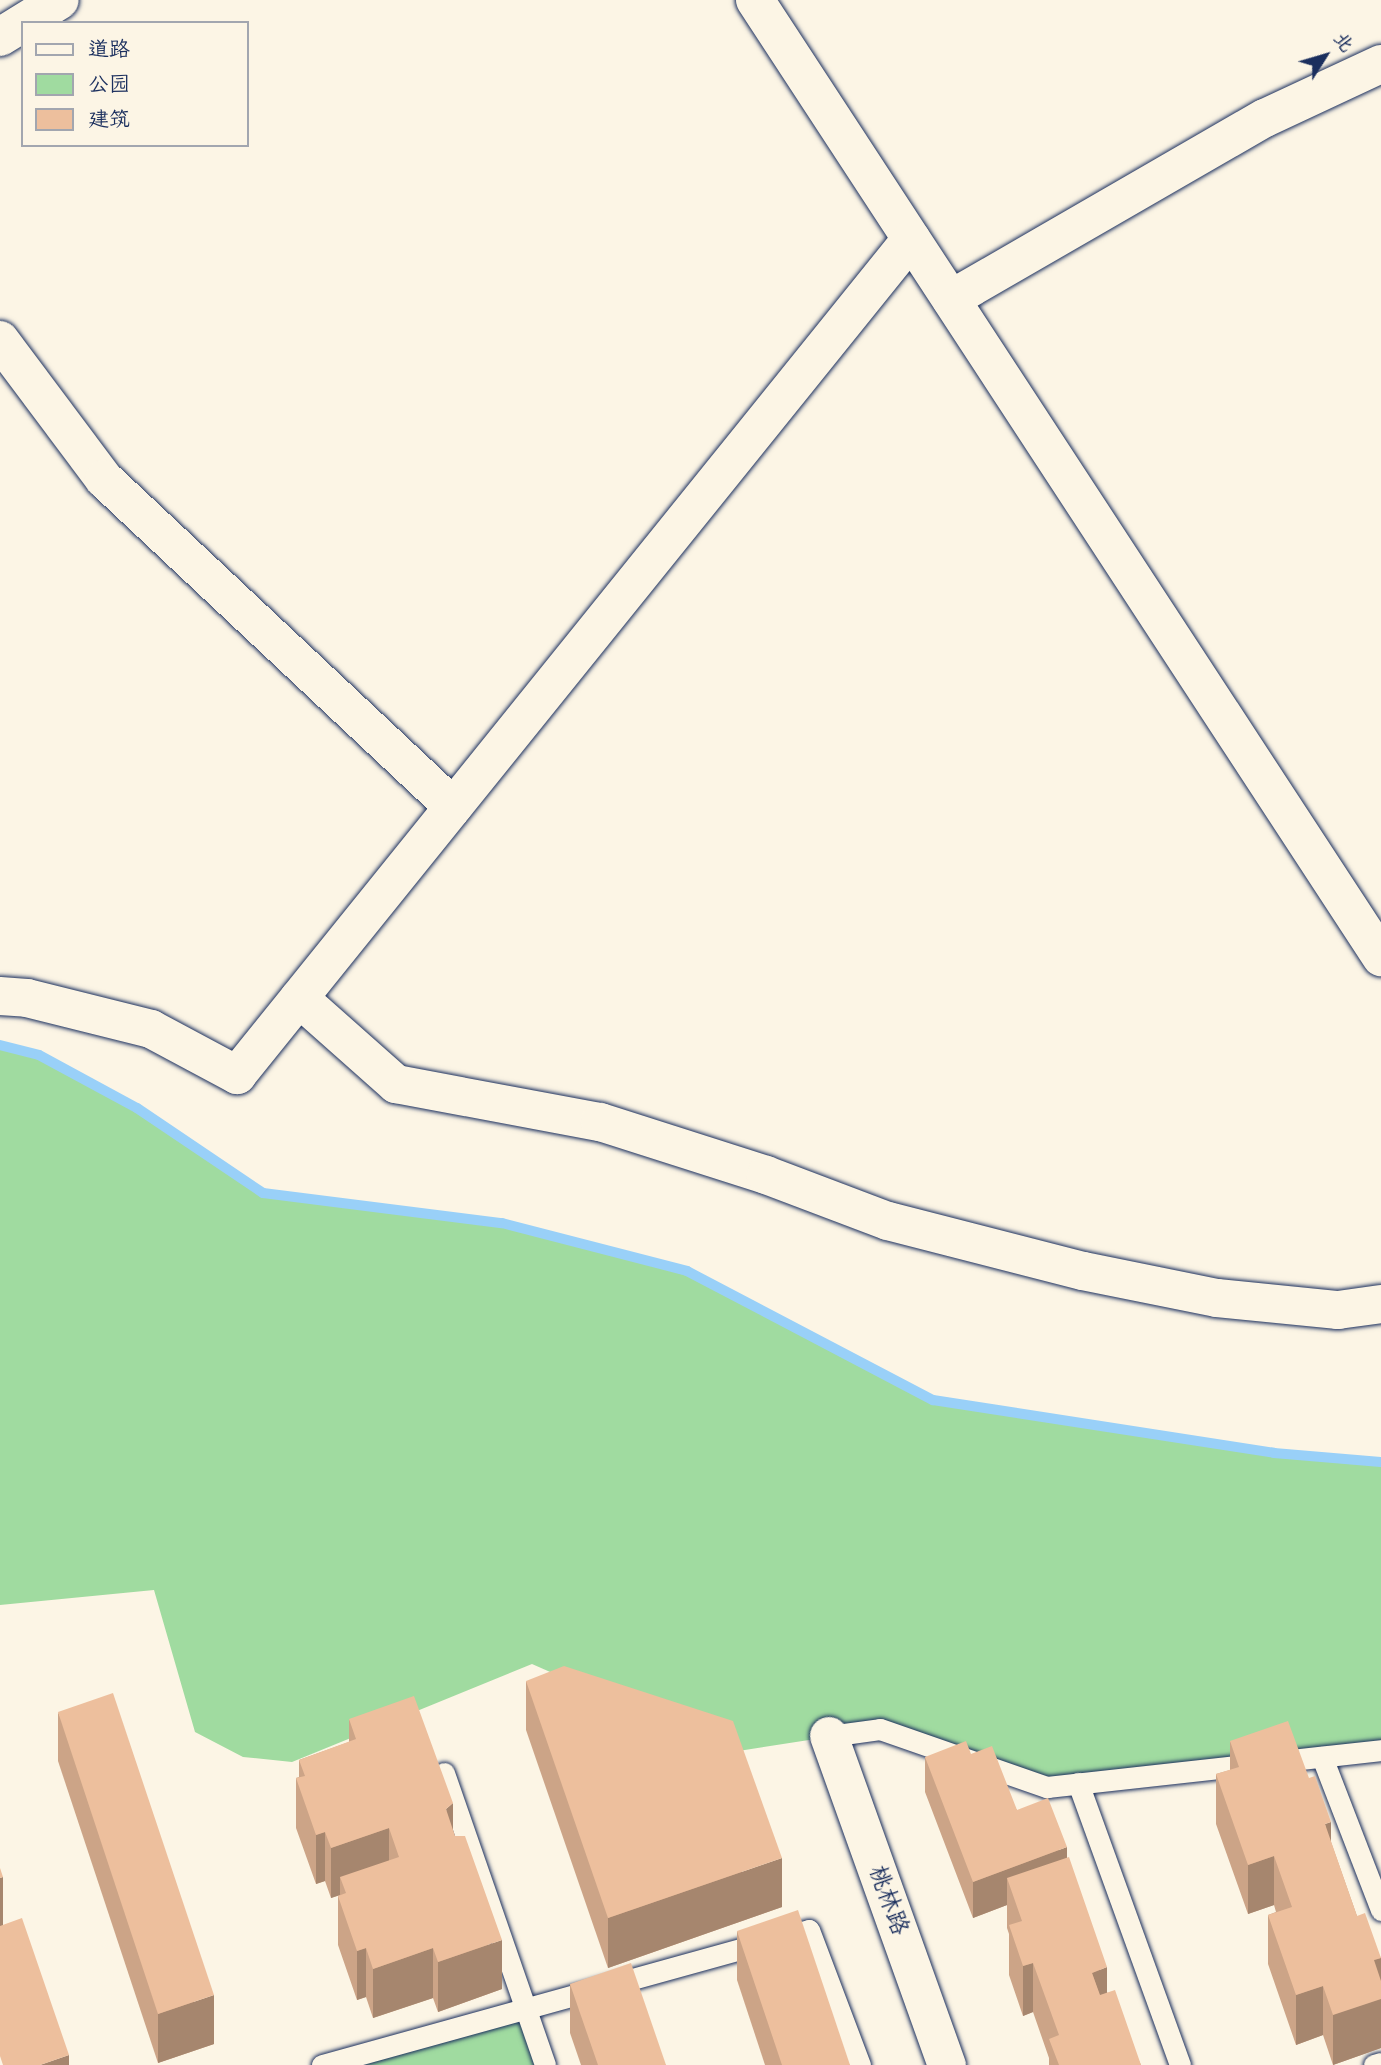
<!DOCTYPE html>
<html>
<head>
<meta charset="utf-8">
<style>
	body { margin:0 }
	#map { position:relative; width:1381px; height:2065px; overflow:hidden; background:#fcf5e5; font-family:"Indie Flower","LXGW WenKai TC",sans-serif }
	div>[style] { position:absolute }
	.green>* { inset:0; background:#a0dba0 }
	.stream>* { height:10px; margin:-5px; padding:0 5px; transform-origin:5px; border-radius:5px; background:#99d0f8 }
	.roads { filter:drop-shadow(0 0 2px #1b2f5e) drop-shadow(0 0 2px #1b2f5e) }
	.service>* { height:21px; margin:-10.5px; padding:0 10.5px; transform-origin:10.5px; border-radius:10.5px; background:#fcf5e5 }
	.minor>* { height:38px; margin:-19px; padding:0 19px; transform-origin:19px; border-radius:19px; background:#fcf5e5 }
	.tertiary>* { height:38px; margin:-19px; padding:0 19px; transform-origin:19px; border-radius:19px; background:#fcf5e5 }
	.wall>* { inset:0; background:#cca487 }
	.shaded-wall>* { inset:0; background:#a6866e }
	.building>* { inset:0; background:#edbf9d }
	span { translate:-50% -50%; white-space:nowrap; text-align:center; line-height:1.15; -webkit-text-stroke:5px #fcf5e5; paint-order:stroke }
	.street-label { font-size:24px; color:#1b2f5e }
	.legend { position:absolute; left:21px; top:21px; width:228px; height:126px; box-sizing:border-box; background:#fcf5e5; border:2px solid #a2a6af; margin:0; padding:9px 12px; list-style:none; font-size:21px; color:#1b2f5e }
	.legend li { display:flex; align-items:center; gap:14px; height:35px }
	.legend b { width:35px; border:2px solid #a2a6af }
	.north { position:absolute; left:1290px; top:21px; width:70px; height:70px; -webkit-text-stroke:5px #fcf5e5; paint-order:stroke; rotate:53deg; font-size:19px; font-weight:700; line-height:28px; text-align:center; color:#1b2f5e }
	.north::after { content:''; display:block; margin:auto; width:24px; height:32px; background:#1b2f5e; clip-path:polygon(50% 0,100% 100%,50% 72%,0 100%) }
</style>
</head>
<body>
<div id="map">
	<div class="green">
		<i style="clip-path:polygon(0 1045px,39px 1055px,137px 1108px,263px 1193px,502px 1223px,687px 1271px,933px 1400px,1274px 1453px,1381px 1462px,1381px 1750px,1047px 1787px,880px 1729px,732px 1752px,532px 1664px,292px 1762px,243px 1757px,195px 1732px,154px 1590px,0 1605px)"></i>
		<i style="clip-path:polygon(527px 2008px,545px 2065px,322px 2065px)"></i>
	</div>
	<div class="stream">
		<i style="left:0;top:1045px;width:40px;rotate:14.4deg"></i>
		<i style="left:39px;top:1055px;width:111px;rotate:28.4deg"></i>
		<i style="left:137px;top:1108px;width:152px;rotate:34deg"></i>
		<i style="left:263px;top:1193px;width:241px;rotate:7.2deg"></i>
		<i style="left:502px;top:1223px;width:191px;rotate:14.5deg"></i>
		<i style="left:687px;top:1271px;width:278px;rotate:27.7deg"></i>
		<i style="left:933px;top:1400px;width:345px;rotate:8.8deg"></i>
		<i style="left:1274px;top:1453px;width:107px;rotate:4.8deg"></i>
	</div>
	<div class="roads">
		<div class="service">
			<i style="left:829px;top:1736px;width:51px;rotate:-7.8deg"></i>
			<i style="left:880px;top:1729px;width:177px;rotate:19.2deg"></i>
			<i style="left:1047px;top:1787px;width:336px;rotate:-6.3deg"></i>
			<i style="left:1322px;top:1757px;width:164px;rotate:68.9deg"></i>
			<i style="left:444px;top:1773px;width:309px;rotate:70.9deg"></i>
			<i style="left:1078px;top:1783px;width:300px;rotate:70.1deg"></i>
			<i style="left:322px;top:2065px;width:505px;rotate:-15.49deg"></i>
			<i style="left:809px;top:1930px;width:144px;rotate:69.3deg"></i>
			<i style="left:1374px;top:2065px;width:7px;rotate:-16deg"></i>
		</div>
		<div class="minor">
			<i style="left:755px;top:0;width:1144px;rotate:56.81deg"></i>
			<i style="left:951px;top:299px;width:362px;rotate:-30deg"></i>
			<i style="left:1265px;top:118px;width:128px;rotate:-25deg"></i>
			<i style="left:0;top:340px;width:174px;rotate:53.2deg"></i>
			<i style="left:104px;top:479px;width:479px;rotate:43.2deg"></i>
			<i style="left:0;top:996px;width:27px;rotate:4deg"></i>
			<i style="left:27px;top:998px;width:128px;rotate:14deg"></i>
			<i style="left:151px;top:1029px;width:98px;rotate:28.1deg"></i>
			<i style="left:237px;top:1075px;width:1074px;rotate:-51.12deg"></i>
			<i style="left:299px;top:998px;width:130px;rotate:41.6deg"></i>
			<i style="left:396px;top:1084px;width:208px;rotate:10.6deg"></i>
			<i style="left:600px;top:1122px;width:174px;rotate:17.7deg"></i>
			<i style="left:766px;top:1175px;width:130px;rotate:20.7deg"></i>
			<i style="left:888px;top:1221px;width:201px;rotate:14.4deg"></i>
			<i style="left:1083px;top:1271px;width:137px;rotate:11.4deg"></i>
			<i style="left:1217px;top:1298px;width:122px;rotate:5.7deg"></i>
			<i style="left:1338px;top:1310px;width:43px;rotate:-7.9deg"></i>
			<i style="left:829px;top:1736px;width:350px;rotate:70.3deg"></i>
		</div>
		<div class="tertiary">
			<i style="left:0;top:37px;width:70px;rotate:-31.7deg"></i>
		</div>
	</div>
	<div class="wall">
		<i style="clip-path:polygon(526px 1681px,782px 1907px,608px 1968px,526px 1730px)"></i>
		<i style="clip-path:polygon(58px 1712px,214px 2044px,158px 2063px,58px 1761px)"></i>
		<i style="clip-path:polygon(349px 1719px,453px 1830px,502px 1989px,438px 2012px,433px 1998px,373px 2018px,366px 1997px,357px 2000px,338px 1945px,338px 1896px,340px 1895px,331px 1898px,325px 1881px,316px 1884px,296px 1828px,296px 1778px,299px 1777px,299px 1760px,349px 1742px)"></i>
		<i style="clip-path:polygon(1230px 1741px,1331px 1842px,1357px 1916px,1381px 1958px,1381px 2048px,1333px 2065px,1323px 2035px,1296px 2045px,1268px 1964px,1268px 1915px,1276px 1912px,1274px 1905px,1248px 1914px,1216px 1824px,1216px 1774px,1230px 1770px)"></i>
		<i style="clip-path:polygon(971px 1754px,1017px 1810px,1067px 1858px,1107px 1992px,1141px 2065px,1049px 2065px,1049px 2058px,1033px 2012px,1023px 2016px,1009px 1975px,1009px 1934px,1007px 1928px,1007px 1905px,973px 1918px,925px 1792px,925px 1757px)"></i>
		<i style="clip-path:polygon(737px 1931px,850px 2065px,765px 2065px,737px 1980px)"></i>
		<i style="clip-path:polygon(570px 1984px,666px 2065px,581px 2065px,570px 2033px)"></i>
	</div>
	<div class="shaded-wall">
		<i style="clip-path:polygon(453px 1803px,453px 1853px,446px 1809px)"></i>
		<i style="clip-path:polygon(1331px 1822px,1331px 1871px,1325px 1824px)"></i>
		<i style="clip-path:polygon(389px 1828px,389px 1877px,340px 1877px,340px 1895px,331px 1898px,331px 1848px)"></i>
		<i style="clip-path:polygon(325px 1832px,325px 1881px,316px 1884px,316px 1835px)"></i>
		<i style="clip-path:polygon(1067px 1847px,1067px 1882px,1007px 1878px,1007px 1905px,973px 1918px,973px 1882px)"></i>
		<i style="clip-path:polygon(1274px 1856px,1274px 1905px,1248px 1914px,1248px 1865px)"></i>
		<i style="clip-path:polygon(782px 1858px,782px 1907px,608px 1968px,608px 1918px)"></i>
		<i style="clip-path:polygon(3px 1877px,3px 1926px,0 1927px,0 1878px)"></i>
		<i style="clip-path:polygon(502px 1940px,502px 1989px,438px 2012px,438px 1962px)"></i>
		<i style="clip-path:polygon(366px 1948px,366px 1997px,357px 2000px,357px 1951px)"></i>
		<i style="clip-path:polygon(433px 1948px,433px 1998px,373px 2018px,373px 1969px)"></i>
		<i style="clip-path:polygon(1381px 1958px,1381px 2048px,1333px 2065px,1333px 2015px,1374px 1960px)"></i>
		<i style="clip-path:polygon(1033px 1963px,1033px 2012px,1023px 2016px,1023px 1966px)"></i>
		<i style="clip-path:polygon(1107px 1967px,1107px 2017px,1092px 1973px)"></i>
		<i style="clip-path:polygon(1323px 1986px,1323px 2035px,1296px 2045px,1296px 1995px)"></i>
		<i style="clip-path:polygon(214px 1995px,214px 2044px,158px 2063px,158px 2014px)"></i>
		<i style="clip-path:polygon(69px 2055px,69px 2065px,40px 2065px)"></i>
	</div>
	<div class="building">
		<i style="clip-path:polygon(564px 1666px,733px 1721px,782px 1858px,608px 1918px,526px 1681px)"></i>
		<i style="clip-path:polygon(113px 1693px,214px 1995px,158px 2014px,58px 1712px)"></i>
		<i style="clip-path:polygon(414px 1696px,453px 1803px,446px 1809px,455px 1836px,465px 1836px,502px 1940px,438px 1962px,433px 1948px,373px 1969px,366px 1948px,357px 1951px,338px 1896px,346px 1893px,340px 1877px,399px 1857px,389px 1828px,331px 1848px,325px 1832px,316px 1835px,296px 1778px,305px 1776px,299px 1760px,356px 1739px,349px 1719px)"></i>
		<i style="clip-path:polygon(1288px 1721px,1309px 1778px,1315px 1776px,1331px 1822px,1325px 1824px,1357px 1916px,1365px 1913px,1381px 1958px,1374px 1960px,1381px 1981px,1381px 1999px,1333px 2015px,1323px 1986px,1296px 1995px,1268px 1915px,1292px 1907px,1274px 1856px,1248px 1865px,1216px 1774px,1239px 1767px,1230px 1741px)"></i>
		<i style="clip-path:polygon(966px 1741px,971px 1754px,992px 1746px,1017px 1810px,1048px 1798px,1067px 1847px,973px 1882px,925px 1757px)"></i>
		<i style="clip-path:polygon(1069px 1857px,1107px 1967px,1092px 1973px,1100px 1995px,1115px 1990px,1141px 2065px,1059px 2065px,1049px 2039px,1059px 2035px,1033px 1963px,1023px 1966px,1009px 1925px,1022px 1921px,1007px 1878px)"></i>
		<i style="clip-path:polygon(0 1868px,3px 1877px,0 1878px)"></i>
		<i style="clip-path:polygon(798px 1910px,850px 2065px,782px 2065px,737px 1931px)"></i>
		<i style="clip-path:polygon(22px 1918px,69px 2055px,40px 2065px,3px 2065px,0 2056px,0 1926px)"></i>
		<i style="clip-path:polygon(631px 1963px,666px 2065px,598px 2065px,570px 1984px)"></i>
	</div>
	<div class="street-label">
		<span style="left:887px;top:1901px;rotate:70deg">桃林路</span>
	</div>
	<ul class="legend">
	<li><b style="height:9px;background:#fcf5e5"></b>道路</li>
	<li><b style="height:19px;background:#a0dba0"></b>公园</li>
	<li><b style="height:19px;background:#edbf9d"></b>建筑</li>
	</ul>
	<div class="north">北</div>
</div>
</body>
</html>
